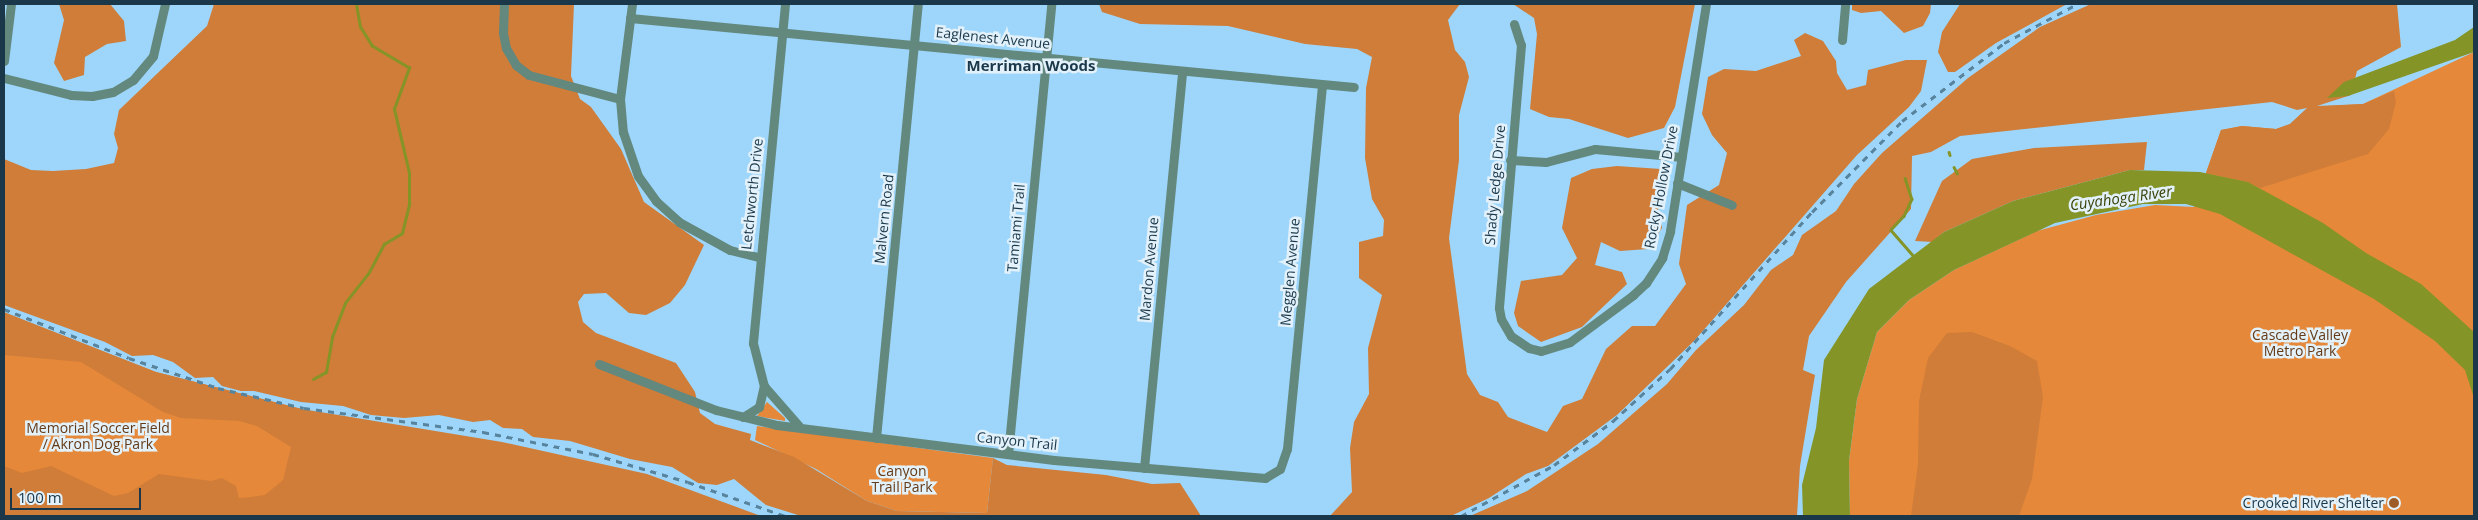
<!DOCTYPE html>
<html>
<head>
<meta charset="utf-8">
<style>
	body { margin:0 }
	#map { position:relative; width:2478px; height:520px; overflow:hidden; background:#9dd6fa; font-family:"Open Sans",sans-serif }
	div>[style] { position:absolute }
	.green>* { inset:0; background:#e58839 }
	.forest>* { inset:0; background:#cf7d39 }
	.water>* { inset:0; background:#859427 }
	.stream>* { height:2.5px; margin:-1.25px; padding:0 1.25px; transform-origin:1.25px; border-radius:1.25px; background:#859427 }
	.street>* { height:9px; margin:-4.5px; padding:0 4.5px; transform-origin:4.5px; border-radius:4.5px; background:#63887e }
	.rail>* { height:2.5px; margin-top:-1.25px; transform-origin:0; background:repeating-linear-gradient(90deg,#58839d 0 6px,transparent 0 12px) }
	.dots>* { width:14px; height:14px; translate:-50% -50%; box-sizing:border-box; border:2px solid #e3f1fa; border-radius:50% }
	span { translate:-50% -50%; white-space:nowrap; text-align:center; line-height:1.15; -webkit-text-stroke:5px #e3f1fa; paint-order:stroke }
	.street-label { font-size:14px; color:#1a384a }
	.park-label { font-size:14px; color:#643a17 }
	.poi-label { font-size:14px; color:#1a384a }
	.right { translate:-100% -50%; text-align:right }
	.neighbourhood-label { font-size:15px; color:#1a384a; font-weight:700 }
	.water-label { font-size:15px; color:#3a4208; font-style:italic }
	.frame { position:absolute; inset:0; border:5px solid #1a384a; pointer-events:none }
	.scale { position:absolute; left:10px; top:488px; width:131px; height:22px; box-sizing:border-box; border:2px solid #1a384a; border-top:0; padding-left:6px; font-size:15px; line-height:18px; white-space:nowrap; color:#1a384a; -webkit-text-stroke:4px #e3f1fa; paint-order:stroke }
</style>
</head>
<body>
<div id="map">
	<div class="green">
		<i style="clip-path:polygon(2474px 52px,2474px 516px,1850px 516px,1849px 461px,1857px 399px,1877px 332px,1909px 300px,1954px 270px,2037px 231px,2096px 215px,2155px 205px,2194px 207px,2221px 130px,2242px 126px,2276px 129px,2290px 124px,2309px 107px,2363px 104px)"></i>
		<i style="clip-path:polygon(4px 329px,86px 345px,156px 372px,301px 409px,447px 516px,4px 516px)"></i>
		<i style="clip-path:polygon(767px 402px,785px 418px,785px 421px,757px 416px)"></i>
		<i style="clip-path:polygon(757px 426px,993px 458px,987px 513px,897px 511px,867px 501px,816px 469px,755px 440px)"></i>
	</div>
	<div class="forest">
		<i style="clip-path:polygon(59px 4px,110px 4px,124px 21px,126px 41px,107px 44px,85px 57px,84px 75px,64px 81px,54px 63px,64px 20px)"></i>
		<i style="clip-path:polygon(214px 4px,574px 4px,571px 76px,580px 99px,591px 107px,621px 149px,644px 202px,704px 245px,685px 285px,670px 303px,646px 315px,629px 313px,606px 293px,584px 294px,578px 302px,583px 322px,596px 333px,676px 363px,695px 392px,700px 413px,715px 424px,751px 434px,750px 440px,794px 457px,867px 501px,897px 511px,987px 513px,993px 458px,1007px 465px,1106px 475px,1152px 484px,1180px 483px,1201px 516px,801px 516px,766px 505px,734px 479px,717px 485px,698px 483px,672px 467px,630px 459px,570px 441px,533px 437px,522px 429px,503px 428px,490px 420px,473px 422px,439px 415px,404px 418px,371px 415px,343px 406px,301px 402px,254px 391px,241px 391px,222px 386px,213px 377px,195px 378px,173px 362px,153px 355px,132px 356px,105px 342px,4px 305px,4px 159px,31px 170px,53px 171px,86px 169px,114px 163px,118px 148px,114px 134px,119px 110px,207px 26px)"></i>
		<i style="clip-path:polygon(1099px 4px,1460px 4px,1448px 20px,1455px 50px,1465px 62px,1469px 77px,1459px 115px,1459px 160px,1449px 238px,1467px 374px,1480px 395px,1498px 402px,1508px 417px,1547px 432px,1563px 406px,1582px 399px,1606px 349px,1632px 326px,1655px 326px,1686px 284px,1679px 264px,1687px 205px,1719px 185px,1727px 153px,1712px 135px,1702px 114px,1708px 77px,1724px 69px,1756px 71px,1801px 56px,1794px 40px,1805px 33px,1823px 41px,1836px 61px,1837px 73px,1847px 90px,1866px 85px,1868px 70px,1906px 60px,1927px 60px,1921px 91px,1909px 107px,1857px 155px,1694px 341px,1617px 415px,1548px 466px,1526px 474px,1489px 498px,1451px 516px,1330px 516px,1352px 492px,1350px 448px,1354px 422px,1369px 394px,1368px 348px,1382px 295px,1359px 278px,1359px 242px,1383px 236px,1384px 220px,1372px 199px,1365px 158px,1366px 88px,1372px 57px,1357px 49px,1305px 44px,1228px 26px,1140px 24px,1102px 12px)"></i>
		<i style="clip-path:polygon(1513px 4px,1695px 4px,1675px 107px,1664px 128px,1628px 138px,1569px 119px,1549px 117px,1530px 109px,1537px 34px,1534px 18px)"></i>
		<i style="clip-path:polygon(1852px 4px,1931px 4px,1930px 13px,1923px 26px,1904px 33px,1881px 11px,1861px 13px,1852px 10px)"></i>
		<i style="clip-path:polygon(1960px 4px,2067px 4px,1996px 43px,1955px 72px,1948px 72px,1938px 52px,1942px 32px)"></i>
		<i style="clip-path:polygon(2091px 4px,2397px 4px,2401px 47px,2357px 71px,2351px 95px,2317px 106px,2363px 104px,2394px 91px,2396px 102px,2389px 129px,2368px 154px,2260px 188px,2248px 182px,2206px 173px,2221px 130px,2242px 126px,2276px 129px,2290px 124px,2307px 108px,2297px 110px,2272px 102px,1960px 136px,1931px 152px,1912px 156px,1911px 209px,1846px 282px,1809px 336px,1803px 370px,1815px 375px,1800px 466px,1797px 516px,1470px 516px,1527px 491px,1598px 444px,1667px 384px,1696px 350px,1744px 305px,1771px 270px,1793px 255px,1802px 235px,1836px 211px,1854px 184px,1882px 153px,1968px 78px,2040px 27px)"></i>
		<i style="clip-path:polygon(2147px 142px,2144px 170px,2130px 170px,2013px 201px,1944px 232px,1932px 242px,1915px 241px,1942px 181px,1972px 159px,2034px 148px)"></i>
		<i style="clip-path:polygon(1617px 166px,1661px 169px,1663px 185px,1658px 210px,1662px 228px,1648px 249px,1620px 251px,1601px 242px,1595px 265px,1622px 272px,1627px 284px,1582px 327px,1541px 342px,1518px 326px,1514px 313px,1521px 281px,1562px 275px,1577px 258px,1562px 228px,1571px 178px,1592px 169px)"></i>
		<i style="clip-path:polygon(4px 312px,156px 372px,302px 409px,502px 442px,647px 474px,761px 516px,4px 516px,4px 466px,22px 473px,51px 466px,114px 496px,128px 493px,159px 474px,211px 481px,222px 478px,236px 486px,239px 498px,251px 497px,265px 495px,283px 480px,291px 447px,257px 426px,239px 421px,181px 418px,163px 412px,81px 362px,4px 355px)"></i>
		<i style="clip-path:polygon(1972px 332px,2010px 346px,2037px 361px,2043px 397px,2032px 479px,2019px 516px,1911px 516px,1918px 464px,1919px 401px,1928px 358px,1947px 333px)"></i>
	</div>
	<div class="water">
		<i style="clip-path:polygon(2474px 27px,2474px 52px,2348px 96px,2327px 98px,2344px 82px,2455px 40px)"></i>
		<i style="clip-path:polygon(2130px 170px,2200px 172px,2248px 182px,2323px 223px,2366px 253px,2421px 284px,2474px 332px,2474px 422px,2474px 398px,2465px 370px,2435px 341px,2374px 299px,2220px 214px,2186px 204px,2143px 204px,2055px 223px,1954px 270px,1909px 300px,1877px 332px,1857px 399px,1849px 461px,1850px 516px,1803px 516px,1802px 485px,1816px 428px,1824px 360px,1869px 289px,1944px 232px,2013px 201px)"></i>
	</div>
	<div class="stream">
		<i style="left:1949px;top:152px;width:3px;rotate:72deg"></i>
		<i style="left:1954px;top:167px;width:7px;rotate:63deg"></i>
		<i style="left:1905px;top:178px;width:22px;rotate:72deg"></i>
		<i style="left:1912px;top:199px;width:19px;rotate:115deg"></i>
		<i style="left:1904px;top:216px;width:19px;rotate:133deg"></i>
		<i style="left:1891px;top:230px;width:37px;rotate:49deg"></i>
		<i style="left:313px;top:379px;width:15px;rotate:-28deg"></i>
		<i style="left:326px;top:372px;width:36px;rotate:-80deg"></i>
		<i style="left:332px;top:337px;width:36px;rotate:-69deg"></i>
		<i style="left:345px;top:303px;width:37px;rotate:-52deg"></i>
		<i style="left:368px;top:274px;width:34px;rotate:-62deg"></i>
		<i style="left:384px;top:244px;width:21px;rotate:-31deg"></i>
		<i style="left:402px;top:233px;width:30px;rotate:-76deg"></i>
		<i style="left:409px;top:204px;width:31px;rotate:-90deg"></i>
		<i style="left:409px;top:173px;width:66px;rotate:-103.2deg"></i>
		<i style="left:394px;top:109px;width:44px;rotate:-69.9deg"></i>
		<i style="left:409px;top:68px;width:43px;rotate:-149.3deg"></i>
		<i style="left:372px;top:46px;width:22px;rotate:-122deg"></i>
		<i style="left:360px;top:27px;width:23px;rotate:-100deg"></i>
	</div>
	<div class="street">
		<i style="left:504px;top:4px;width:29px;rotate:92deg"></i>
		<i style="left:503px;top:33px;width:15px;rotate:79deg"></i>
		<i style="left:506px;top:48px;width:20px;rotate:60deg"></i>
		<i style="left:516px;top:65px;width:16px;rotate:38deg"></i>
		<i style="left:529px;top:75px;width:94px;rotate:14.8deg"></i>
		<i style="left:632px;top:4px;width:96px;rotate:97.2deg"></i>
		<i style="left:620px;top:99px;width:33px;rotate:85deg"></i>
		<i style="left:623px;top:132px;width:46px;rotate:71.2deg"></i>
		<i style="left:638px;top:176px;width:31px;rotate:54deg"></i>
		<i style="left:656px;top:201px;width:31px;rotate:42deg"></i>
		<i style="left:679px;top:222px;width:58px;rotate:28.8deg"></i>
		<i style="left:730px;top:250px;width:30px;rotate:14deg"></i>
		<i style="left:785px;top:4px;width:341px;rotate:95.4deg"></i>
		<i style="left:753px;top:343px;width:44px;rotate:75.7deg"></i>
		<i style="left:764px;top:386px;width:53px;rotate:48.8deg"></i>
		<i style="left:630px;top:18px;width:727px;rotate:5.44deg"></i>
		<i style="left:1514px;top:24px;width:22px;rotate:72deg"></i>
		<i style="left:1521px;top:45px;width:264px;rotate:94.8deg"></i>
		<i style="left:1499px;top:308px;width:11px;rotate:80deg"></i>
		<i style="left:1501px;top:319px;width:20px;rotate:60deg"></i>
		<i style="left:1511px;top:336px;width:22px;rotate:34deg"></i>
		<i style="left:1529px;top:348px;width:12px;rotate:14deg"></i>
		<i style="left:1541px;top:351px;width:30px;rotate:-17deg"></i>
		<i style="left:1570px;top:342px;width:79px;rotate:-36.7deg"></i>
		<i style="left:1633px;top:295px;width:18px;rotate:-43deg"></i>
		<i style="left:1646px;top:283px;width:30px;rotate:-57deg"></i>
		<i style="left:1662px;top:258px;width:28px;rotate:-73deg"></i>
		<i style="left:1670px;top:231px;width:230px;rotate:-81deg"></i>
		<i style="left:1842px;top:40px;width:36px;rotate:-85deg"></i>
		<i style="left:4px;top:61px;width:57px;rotate:-83deg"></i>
		<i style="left:4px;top:78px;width:69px;rotate:14.2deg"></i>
		<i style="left:71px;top:95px;width:21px;rotate:3deg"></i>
		<i style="left:92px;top:96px;width:21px;rotate:-11deg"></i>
		<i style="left:113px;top:92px;width:23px;rotate:-31deg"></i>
		<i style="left:133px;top:80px;width:31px;rotate:-50deg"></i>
		<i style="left:153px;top:56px;width:53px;rotate:-77deg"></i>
		<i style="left:1510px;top:160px;width:36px;rotate:3deg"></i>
		<i style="left:1546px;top:162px;width:51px;rotate:-14.9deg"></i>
		<i style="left:1595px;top:149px;width:87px;rotate:5.3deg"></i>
		<i style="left:1677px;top:183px;width:59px;rotate:21.8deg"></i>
		<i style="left:599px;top:364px;width:126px;rotate:21.5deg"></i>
		<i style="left:716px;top:410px;width:63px;rotate:13.8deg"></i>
		<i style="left:777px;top:425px;width:279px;rotate:7.2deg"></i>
		<i style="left:1054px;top:460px;width:212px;rotate:4.9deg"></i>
		<i style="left:1265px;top:478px;width:17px;rotate:-31deg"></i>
		<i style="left:1280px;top:469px;width:21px;rotate:-71deg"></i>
		<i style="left:1287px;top:449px;width:366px;rotate:-84.5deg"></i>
		<i style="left:743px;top:417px;width:19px;rotate:-32deg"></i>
		<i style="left:759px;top:407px;width:22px;rotate:-77deg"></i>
		<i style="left:876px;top:438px;width:436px;rotate:-84.5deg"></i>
		<i style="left:1008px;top:454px;width:452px;rotate:-84.5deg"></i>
		<i style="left:1144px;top:468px;width:398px;rotate:-84.5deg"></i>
	</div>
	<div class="rail">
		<i style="left:4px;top:309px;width:134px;rotate:21.4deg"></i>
		<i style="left:129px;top:358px;width:94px;rotate:18.6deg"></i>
		<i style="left:218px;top:388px;width:88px;rotate:13.1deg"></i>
		<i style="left:304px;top:408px;width:181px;rotate:7.6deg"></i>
		<i style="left:483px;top:432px;width:112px;rotate:11.3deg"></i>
		<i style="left:593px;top:454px;width:99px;rotate:16.4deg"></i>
		<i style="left:688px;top:482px;width:103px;rotate:19.3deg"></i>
		<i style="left:1461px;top:516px;width:106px;rotate:-28.7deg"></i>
		<i style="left:1554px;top:465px;width:74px;rotate:-36.7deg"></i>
		<i style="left:1613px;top:421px;width:77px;rotate:-42.4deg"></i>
		<i style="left:1670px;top:369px;width:212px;rotate:-47.9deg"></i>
		<i style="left:1812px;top:212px;width:128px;rotate:-45.3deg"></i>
		<i style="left:1902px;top:121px;width:128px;rotate:-37.4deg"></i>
		<i style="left:2004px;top:43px;width:83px;rotate:-28.1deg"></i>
	</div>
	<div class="dots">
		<i style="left:2394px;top:503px;background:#9e5d27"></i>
	</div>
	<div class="street-label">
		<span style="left:993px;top:38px;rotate:6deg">Eaglenest Avenue</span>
		<span style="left:1495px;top:185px;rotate:-85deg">Shady Ledge Drive</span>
		<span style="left:1661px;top:187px;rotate:-79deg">Rocky Hollow Drive</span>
		<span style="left:752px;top:194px;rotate:-84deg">Letchworth Drive</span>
		<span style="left:884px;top:219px;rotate:-84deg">Malvern Road</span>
		<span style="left:1016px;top:228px;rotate:-85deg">Tamiami Trail</span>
		<span style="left:1149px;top:269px;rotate:-85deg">Mardon Avenue</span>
		<span style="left:1290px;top:272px;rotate:-85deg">Megglen Avenue</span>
		<span style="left:1017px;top:441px;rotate:6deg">Canyon Trail</span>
	</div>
	<div class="park-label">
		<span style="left:2300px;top:343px">Cascade Valley<br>Metro Park</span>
		<span style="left:98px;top:436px">Memorial Soccer Field<br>/ Akron Dog Park</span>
		<span style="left:902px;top:479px">Canyon<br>Trail Park</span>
	</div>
	<div class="poi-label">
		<span class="right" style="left:2384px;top:503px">Crooked River Shelter</span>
	</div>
	<div class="neighbourhood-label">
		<span style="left:1031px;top:66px">Merriman Woods</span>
	</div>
	<div class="water-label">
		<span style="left:2121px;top:198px;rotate:-8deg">Cuyahoga River</span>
	</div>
	<div class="frame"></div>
	<div class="scale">100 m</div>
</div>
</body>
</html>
